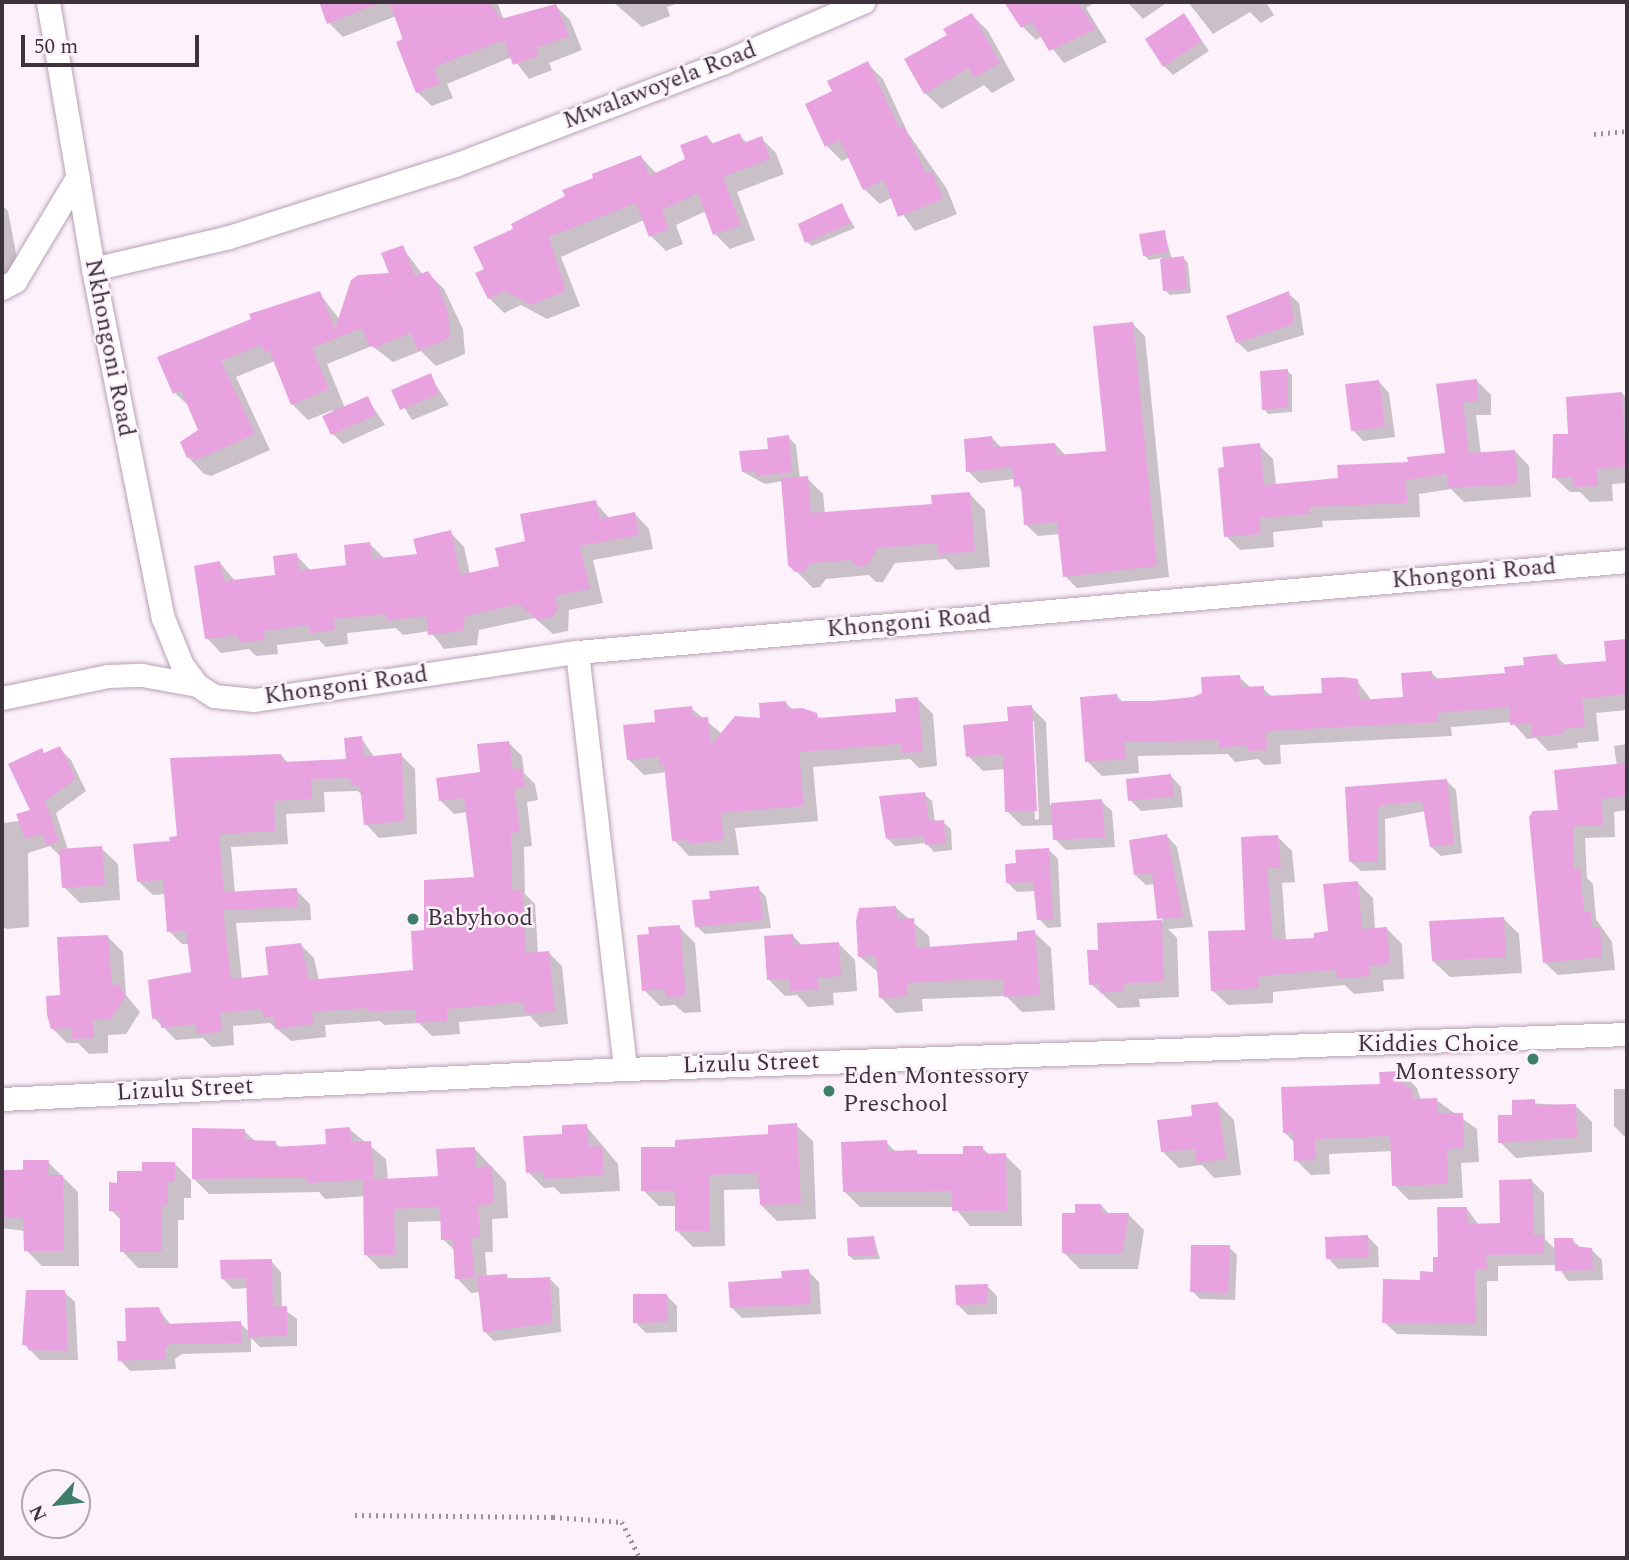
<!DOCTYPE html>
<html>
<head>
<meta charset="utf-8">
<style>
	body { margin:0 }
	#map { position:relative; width:1629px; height:1560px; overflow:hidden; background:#fdf2fb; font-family:Spectral,serif }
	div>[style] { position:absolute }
	.shadow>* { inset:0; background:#0003 }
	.building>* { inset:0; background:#e9a2e0 }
	.path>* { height:4.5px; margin-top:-2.25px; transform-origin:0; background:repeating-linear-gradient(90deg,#9c929b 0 2px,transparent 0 7px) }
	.roads { filter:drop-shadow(0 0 2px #b9a0b6) drop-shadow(0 0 2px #b9a0b6) }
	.minor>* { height:23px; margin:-11.5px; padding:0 11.5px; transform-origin:11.5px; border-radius:11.5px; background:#fff }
	.dots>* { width:19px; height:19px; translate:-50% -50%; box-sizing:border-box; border:4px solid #fdf2fb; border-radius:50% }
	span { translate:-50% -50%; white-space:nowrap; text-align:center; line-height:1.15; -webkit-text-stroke:5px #fdf2fb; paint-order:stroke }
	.street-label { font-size:24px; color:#3d333c }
	.poi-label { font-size:24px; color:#3d333c }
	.left { translate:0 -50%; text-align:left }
	.right { translate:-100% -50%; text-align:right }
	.frame { position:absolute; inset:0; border:4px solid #3d333c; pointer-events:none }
	.north { position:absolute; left:21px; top:1469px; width:70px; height:70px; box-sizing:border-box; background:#fdf2fb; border:2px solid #b0a6af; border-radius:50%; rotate:243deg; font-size:19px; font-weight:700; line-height:28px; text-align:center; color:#3d333c }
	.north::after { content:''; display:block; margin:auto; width:24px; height:32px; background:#407e6b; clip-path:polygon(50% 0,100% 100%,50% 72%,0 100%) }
	.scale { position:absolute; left:21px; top:35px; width:178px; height:32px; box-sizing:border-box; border:4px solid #3d333c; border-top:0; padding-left:9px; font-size:21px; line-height:24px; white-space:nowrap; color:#3d333c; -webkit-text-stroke:5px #fdf2fb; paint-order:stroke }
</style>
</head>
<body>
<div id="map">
	<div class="shadow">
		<i style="clip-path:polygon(321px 2px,497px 2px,504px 20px,556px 6px,570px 20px,582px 50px,549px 63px,552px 70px,529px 79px,512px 57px,447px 84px,453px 98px,432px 106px,417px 92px,396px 16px,343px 37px,329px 23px)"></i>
		<i style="clip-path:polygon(613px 2px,682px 2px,667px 7px,670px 16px,642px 27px)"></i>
		<i style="clip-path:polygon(1007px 2px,1096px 2px,1086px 8px,1107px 42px,1064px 63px,1042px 36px,1036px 40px,1023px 27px)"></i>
		<i style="clip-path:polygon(1127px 2px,1168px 2px,1143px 19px)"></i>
		<i style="clip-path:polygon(1188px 2px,1266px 2px,1274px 15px,1261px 23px,1250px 12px,1213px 34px)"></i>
		<i style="clip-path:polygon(972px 15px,988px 31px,1015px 80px,992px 93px,984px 85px,942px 109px,925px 93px,949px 36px)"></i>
		<i style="clip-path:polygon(1184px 15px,1209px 51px,1173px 75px,1164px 66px)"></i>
		<i style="clip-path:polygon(868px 64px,883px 79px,908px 133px,947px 189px,957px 214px,915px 231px,891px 198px,880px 204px,864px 189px,850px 157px,842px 161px,827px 146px)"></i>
		<i style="clip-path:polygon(739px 135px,747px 143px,761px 138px,776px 153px,784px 174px,737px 192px,755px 240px,730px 249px,715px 234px,706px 211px,676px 225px,683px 244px,666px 251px,651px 236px,644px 220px,561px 257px,580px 306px,547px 319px,521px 305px,504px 313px,489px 298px,477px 273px,486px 270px,516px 229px,641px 157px,657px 174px,688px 160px,707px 137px,714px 144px)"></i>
		<i style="clip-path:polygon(2px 205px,8px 211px,20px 274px,2px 278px)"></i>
		<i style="clip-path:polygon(841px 205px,855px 228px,812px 246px,807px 242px)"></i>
		<i style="clip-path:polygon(1164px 232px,1172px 259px,1183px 258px,1188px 263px,1191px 293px,1170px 295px,1165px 290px,1162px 258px,1149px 260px,1144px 255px)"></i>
		<i style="clip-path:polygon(402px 247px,423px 275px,428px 273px,444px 289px,463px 329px,465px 354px,436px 366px,421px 351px,393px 362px,372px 346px,327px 364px,345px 408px,367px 398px,385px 425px,343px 444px,333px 434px,333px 410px,308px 420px,292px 404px,275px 361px,236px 377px,270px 450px,211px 476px,204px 474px,188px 457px,200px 431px,191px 408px,175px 393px,319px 293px,340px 320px,392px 275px)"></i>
		<i style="clip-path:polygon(1288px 293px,1299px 303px,1304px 335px,1248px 352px,1237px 342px)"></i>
		<i style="clip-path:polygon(1133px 324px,1145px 336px,1169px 577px,1077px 588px,1065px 576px,1060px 534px,1038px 536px,1025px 524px,1023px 494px,1015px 479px,980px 483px,968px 471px,992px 438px,1002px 448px,1055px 444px,1066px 456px,1108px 452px)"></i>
		<i style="clip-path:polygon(1287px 371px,1292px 375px,1292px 412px,1268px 414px,1264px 409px)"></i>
		<i style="clip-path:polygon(430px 376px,449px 405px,412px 420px,394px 391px)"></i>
		<i style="clip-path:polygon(1477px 381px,1491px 395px,1491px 415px,1476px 415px,1481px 454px,1515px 451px,1529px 466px,1531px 497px,1464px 502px,1451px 489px,1419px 494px,1420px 517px,1322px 521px,1323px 527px,1273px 532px,1274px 547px,1240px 550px,1226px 536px,1226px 469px,1259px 445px,1273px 459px,1276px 485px,1340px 480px,1447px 454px,1438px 385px)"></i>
		<i style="clip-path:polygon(1379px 382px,1389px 393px,1395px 437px,1363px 441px,1353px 430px)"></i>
		<i style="clip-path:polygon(1622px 393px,1627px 399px,1627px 483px,1612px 484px,1613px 501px,1590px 502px,1580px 492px,1570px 492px,1554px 477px,1570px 435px)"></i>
		<i style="clip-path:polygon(788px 437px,796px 445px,800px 479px,807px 478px,823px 494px,825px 514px,934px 506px,969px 493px,985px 510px,990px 567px,956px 570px,946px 559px,895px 563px,883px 582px,876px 582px,869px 575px,826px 579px,820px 587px,813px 588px,796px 571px,783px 481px,765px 484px,743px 472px)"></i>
		<i style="clip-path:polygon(595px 502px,610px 519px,635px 514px,649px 529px,653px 549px,593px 560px,603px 603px,569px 610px,568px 631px,553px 634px,535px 618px,479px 630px,477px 645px,444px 649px,430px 631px,403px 635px,396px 628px,347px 633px,348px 644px,326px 647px,319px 640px,277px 645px,278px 654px,256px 656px,249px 649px,221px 653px,207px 638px,220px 563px,235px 581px,277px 576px,296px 555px,311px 571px,348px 567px,369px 543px,384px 558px,419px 556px,450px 532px,464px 547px,470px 574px,501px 567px,527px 542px)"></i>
		<i style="clip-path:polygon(1627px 641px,1627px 710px,1596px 713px,1599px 741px,1577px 743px,1578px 748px,1548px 751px,1536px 738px,1527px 739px,1512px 722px,1451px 727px,1452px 736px,1280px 745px,1281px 764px,1264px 765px,1258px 759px,1235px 762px,1228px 754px,1138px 756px,1139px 773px,1102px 776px,1087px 761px,1117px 696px,1124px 703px,1193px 698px,1239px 677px,1251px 688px,1263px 688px,1273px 698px,1324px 695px,1357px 681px,1372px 701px,1405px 698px,1431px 672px,1439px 680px,1507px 674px,1556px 656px,1566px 666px,1608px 662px,1606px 642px)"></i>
		<i style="clip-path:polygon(918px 699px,933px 714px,937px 766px,919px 768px,910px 759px,813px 767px,818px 821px,735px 828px,739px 855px,689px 856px,674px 840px,667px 772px,644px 775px,628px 759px,657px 723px,691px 708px,722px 734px,762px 719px,785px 702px,793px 710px,821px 719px,898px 714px)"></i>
		<i style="clip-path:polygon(evenodd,1031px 707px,1046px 722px,1050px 805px,1101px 801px,1112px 811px,1115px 847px,1066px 850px,1055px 839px,1054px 825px,1022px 826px,1007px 811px,1005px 769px,983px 771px,968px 756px,1031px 707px,1031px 721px,1034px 721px,1039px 819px,1035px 820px,1031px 721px)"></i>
		<i style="clip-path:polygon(361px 738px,375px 758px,401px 755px,415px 769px,417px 834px,379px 838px,366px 824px,363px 796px,358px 791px,324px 792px,325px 812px,286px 814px,288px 844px,231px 847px,235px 893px,296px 890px,310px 904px,311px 920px,236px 923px,242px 980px,270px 977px,301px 945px,314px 958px,319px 981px,415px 972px,425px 932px,476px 879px,467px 812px,454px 814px,440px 800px,482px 774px,508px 742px,522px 756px,524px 773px,535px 784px,538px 800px,527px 802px,532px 846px,524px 847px,525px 894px,535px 904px,538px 954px,549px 953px,562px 966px,568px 1024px,540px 1027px,530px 1016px,459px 1022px,460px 1034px,432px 1036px,419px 1023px,384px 1025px,380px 1021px,325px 1025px,326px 1037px,291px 1041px,270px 1023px,233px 1026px,234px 1045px,212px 1047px,203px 1038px,176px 1040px,154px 1018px,162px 977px,192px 974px,189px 944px,182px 944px,169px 931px,166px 894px,153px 895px,139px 882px,172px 843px,281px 755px,289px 764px,348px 760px)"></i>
		<i style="clip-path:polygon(1627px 744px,1627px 810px,1614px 812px,1615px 837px,1585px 838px,1587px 878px,1593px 884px,1596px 919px,1612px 942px,1615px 970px,1558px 975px,1544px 962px,1560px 811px,1617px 766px,1614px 746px)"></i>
		<i style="clip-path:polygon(59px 748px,71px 760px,86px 791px,56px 813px,68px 850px,101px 848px,118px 864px,120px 900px,80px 903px,64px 887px,61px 857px,50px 846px,28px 853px,29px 927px,6px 929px,2px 925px,2px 823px,20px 821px,33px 811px,41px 750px,46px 755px)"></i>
		<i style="clip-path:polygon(1171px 776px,1181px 787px,1183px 807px,1141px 811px,1130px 800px)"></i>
		<i style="clip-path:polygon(1447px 781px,1456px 790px,1462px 853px,1441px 856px,1431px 847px,1426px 811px,1385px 819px,1386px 870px,1361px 871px,1351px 862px,1347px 788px)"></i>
		<i style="clip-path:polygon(924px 794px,932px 801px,935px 822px,943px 822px,951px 829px,952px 850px,934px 852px,926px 843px,895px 846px,887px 838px)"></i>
		<i style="clip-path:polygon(1167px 836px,1177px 847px,1193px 927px,1168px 929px,1177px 938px,1179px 997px,1139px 999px,1140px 1007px,1118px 1008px,1091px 984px,1100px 952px,1098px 925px,1163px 922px,1155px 884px,1146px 885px,1135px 875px)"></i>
		<i style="clip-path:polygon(1277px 836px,1292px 851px,1295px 882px,1282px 883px,1286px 941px,1316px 940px,1329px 933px,1358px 883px,1373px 898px,1375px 929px,1386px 928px,1402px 944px,1404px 979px,1383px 980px,1384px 991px,1354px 994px,1345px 985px,1273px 992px,1273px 1003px,1228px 1005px,1212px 990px,1247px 931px,1242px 839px)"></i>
		<i style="clip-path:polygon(1049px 850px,1058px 859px,1061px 927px,1048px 928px,1039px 919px,1036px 891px,1017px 892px,1008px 883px,1017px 865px)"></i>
		<i style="clip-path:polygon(758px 888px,766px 897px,771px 928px,705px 934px,696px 926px,711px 900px)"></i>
		<i style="clip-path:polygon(895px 907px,929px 936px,930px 948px,1019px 941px,1034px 932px,1051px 948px,1055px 1010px,1022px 1012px,1006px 996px,922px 999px,923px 1011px,896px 1013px,880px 997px,879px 973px,860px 957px)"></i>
		<i style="clip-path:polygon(1503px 918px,1519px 934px,1522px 973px,1450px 977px,1433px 961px)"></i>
		<i style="clip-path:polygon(679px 927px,695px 943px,701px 1012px,684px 1013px,675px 1005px,660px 1006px,644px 990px,650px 935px)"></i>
		<i style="clip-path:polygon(793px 936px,803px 946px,839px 944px,855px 960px,857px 991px,833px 993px,834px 1005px,808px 1007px,797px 995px,785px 996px,769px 980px)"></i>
		<i style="clip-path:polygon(108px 937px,123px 952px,126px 995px,140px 1012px,126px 1034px,108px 1035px,108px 1053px,89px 1054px,78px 1043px,67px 1043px,52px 1028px,62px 997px)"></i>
		<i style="clip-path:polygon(1402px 1073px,1417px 1088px,1421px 1100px,1436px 1100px,1477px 1129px,1479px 1162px,1461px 1163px,1463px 1198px,1409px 1200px,1394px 1185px,1392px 1151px,1329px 1154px,1330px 1174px,1311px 1175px,1296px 1160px,1295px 1143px,1285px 1133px)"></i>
		<i style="clip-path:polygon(1614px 1089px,1627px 1089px,1627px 1139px,1614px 1126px)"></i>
		<i style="clip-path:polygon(1514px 1102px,1576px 1106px,1592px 1122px,1592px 1152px,1516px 1158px,1500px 1142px,1514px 1117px)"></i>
		<i style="clip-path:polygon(1218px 1104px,1234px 1120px,1241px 1175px,1214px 1178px,1202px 1165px,1179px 1168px,1163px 1152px,1194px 1117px)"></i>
		<i style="clip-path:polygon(796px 1125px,813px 1141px,816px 1219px,777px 1221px,761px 1205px,761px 1189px,724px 1190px,725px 1246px,693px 1247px,677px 1231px,677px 1206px,659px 1206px,643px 1190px,676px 1149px,770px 1136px)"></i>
		<i style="clip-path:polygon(586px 1126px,618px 1164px,620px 1191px,561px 1194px,554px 1187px,544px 1188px,528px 1172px)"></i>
		<i style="clip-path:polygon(349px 1129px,386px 1159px,388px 1181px,440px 1178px,475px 1149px,506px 1182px,508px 1218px,492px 1219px,493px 1252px,485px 1252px,487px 1278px,549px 1278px,559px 1288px,561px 1332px,494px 1341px,484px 1331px,481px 1292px,471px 1293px,457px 1278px,455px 1251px,443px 1239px,442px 1221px,408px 1222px,408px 1268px,380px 1269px,366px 1255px,365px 1196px,325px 1199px,319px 1192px,209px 1194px,193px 1178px,244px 1131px,256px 1142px,275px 1143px,281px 1148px,327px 1145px)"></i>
		<i style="clip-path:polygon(886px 1142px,897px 1153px,916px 1152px,920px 1156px,965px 1155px,982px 1148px,990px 1155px,1005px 1155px,1021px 1171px,1022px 1226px,970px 1226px,954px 1207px,860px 1207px,844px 1191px)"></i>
		<i style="clip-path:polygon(48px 1162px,78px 1192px,79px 1266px,42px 1266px,26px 1250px,25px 1231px,2px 1228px,2px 1175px)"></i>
		<i style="clip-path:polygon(175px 1164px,191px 1180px,191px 1198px,184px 1198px,184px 1220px,178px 1220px,178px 1268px,138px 1268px,122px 1251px,122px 1221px,111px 1210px,118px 1184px)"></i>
		<i style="clip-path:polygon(1532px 1181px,1544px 1193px,1545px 1239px,1556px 1250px,1572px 1240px,1581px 1248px,1592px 1250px,1602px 1260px,1603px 1280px,1568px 1281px,1557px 1265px,1498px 1266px,1498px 1281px,1487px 1281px,1487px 1336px,1397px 1334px,1384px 1322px,1435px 1273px,1466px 1208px,1479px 1225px,1502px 1224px)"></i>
		<i style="clip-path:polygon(1101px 1205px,1110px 1215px,1128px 1214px,1144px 1230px,1138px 1269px,1080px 1269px,1064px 1253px,1077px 1215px)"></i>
		<i style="clip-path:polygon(1368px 1237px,1378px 1247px,1379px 1267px,1338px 1269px,1328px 1258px)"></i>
		<i style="clip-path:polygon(874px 1238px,880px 1259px,854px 1260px,849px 1256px)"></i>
		<i style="clip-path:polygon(1229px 1247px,1237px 1255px,1235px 1300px,1200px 1299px,1192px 1291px)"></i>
		<i style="clip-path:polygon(271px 1261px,281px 1272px,282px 1308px,297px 1319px,297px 1346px,260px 1347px,251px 1338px,251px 1352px,182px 1354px,175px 1359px,176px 1369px,130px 1371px,120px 1360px,127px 1343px,158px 1309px,171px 1325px,240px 1323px,249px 1332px,248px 1288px,233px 1289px,222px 1278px)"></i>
		<i style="clip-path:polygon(808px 1271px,819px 1282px,821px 1314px,742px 1318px,732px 1308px)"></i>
		<i style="clip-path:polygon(987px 1286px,997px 1296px,997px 1314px,968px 1315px,957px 1304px)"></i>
		<i style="clip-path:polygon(64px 1292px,75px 1302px,78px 1360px,40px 1360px,24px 1344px)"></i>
		<i style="clip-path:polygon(667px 1296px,677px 1306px,677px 1332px,646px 1333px,635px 1322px)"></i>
	</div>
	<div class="building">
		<i style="clip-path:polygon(319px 2px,380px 2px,380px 3px,327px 24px)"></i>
		<i style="clip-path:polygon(389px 2px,489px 2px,501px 19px,556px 4px,569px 36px,536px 48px,539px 56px,513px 65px,504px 40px,442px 64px,434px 69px,440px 84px,416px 93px,396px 42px,403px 39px)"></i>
		<i style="clip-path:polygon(1004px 2px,1078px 2px,1096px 29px,1049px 51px,1032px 22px,1021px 28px)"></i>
		<i style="clip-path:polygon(972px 13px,1000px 63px,974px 78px,969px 68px,924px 94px,904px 59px,947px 35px,943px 29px)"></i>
		<i style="clip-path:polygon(1184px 13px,1202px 41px,1163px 67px,1145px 39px)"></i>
		<i style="clip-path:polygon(868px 61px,899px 128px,904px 126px,926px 174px,932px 171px,943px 199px,898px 217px,884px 180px,863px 190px,840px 140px,825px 147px,805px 104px,832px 91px,827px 81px)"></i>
		<i style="clip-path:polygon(740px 133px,743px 143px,762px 136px,770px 159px,723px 177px,741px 225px,713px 235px,698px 193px,662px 210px,669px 229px,649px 237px,636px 203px,549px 237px,566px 291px,531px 305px,505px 291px,488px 299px,475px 273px,484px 269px,473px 247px,513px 229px,511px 224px,565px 196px,562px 190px,593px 178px,592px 174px,641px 155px,649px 176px,685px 159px,680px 145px,707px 135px,711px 144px)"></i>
		<i style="clip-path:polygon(842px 203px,851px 223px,805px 243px,798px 224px)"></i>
		<i style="clip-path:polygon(1165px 230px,1168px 252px,1143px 256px,1139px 234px)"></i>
		<i style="clip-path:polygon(403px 245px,415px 276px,428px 271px,437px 284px,448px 312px,450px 338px,418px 351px,411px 333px,376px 347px,369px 346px,362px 328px,312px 348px,329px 389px,291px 405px,269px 350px,264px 352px,261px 345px,221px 361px,255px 434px,194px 461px,192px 456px,187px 458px,180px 442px,198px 430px,181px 390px,173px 394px,157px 357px,251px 319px,249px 314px,320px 291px,335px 329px,351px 280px,358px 275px,389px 273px,381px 253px)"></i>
		<i style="clip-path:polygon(1184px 256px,1187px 289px,1163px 291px,1160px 259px)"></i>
		<i style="clip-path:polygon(1289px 291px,1294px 324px,1236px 343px,1226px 316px)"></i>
		<i style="clip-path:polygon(1133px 322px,1157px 566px,1063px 577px,1057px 522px,1024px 525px,1021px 486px,1014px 487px,1012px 467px,966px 472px,964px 439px,992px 436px,993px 447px,1055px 443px,1057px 455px,1106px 451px,1093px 326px)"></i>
		<i style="clip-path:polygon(1288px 369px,1288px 407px,1262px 410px,1260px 371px)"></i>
		<i style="clip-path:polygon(431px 373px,439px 394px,400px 410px,391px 390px)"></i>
		<i style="clip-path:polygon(1477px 379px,1478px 401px,1463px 402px,1469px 453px,1515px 450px,1518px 484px,1448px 488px,1447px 474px,1406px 480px,1407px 503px,1309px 507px,1310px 514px,1259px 518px,1261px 534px,1224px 537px,1218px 468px,1224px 467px,1222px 447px,1260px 443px,1264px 485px,1338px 478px,1337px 465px,1408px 462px,1407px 457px,1445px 453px,1436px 384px)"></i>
		<i style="clip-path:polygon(1379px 380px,1385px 427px,1351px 431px,1345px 384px)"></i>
		<i style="clip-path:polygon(1622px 392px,1626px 467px,1597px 469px,1598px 486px,1573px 487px,1573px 477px,1552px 478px,1553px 434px,1568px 434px,1566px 397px)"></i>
		<i style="clip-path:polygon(368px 396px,376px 415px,331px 435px,322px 416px)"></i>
		<i style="clip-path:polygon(789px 435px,792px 472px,755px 476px,755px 471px,742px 472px,739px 451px,768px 449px,767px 438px)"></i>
		<i style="clip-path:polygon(808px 476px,811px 513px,932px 504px,931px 495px,970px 492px,975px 551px,938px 555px,937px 543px,878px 548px,867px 566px,858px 567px,852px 560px,810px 563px,804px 572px,795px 572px,788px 565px,781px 478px)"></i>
		<i style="clip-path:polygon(596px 500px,600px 519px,635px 512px,639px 535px,580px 546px,590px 589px,555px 596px,558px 608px,553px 617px,537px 620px,519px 604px,465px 616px,463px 631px,428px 635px,426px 616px,387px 621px,386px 614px,334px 619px,335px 630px,310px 633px,309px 625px,263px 631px,265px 640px,239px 643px,238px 635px,205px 639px,194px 566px,220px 561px,224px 581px,275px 575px,273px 556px,297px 553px,299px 571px,346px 565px,344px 545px,370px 542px,372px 559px,417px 554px,413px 539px,451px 530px,460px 575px,499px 566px,495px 548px,525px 541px,520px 514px)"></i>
		<i style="clip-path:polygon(1627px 639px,1627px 694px,1582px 699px,1585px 727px,1563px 729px,1564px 734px,1532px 737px,1531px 723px,1510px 725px,1509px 707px,1437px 713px,1438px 722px,1266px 731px,1267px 750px,1247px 751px,1247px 745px,1219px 748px,1218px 740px,1124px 742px,1126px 759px,1085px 762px,1080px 697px,1117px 694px,1118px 701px,1154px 701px,1193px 697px,1202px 693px,1201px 677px,1240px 675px,1241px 687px,1264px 686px,1264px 696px,1322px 693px,1321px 678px,1343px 677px,1358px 679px,1359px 700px,1403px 697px,1401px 673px,1432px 671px,1432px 679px,1505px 673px,1504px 667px,1524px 665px,1523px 657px,1557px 654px,1558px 665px,1606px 661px,1604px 641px)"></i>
		<i style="clip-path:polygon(918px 697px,923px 752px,902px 753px,901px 744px,799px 752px,804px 806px,721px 813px,724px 840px,689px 844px,688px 840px,672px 841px,664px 765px,659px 765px,659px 757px,627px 760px,623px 725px,655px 722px,654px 710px,692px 706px,693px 718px,708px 717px,711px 745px,735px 716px,760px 718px,759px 703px,786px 701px,787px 709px,802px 708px,817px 713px,818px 718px,896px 712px,895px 699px)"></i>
		<i style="clip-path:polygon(1032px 705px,1037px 811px,1005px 812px,1003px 754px,966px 757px,963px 725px,1008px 721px,1007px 707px)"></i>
		<i style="clip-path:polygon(362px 736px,364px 757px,402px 753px,404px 821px,364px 825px,360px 785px,351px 786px,350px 778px,311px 779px,312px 799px,274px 801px,275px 831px,219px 834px,224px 892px,297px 888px,298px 907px,223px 910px,231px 979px,268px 975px,265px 947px,301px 943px,309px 980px,413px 970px,411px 931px,424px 930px,424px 880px,474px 877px,464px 798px,439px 801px,436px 778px,480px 772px,477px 744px,509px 741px,513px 770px,522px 768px,525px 787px,514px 789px,520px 832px,511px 833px,512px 890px,522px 889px,526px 953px,549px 951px,555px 1011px,525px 1014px,524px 1002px,447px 1009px,447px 1021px,416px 1023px,416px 1009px,369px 1012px,368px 1008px,312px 1012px,314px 1024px,275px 1029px,274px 1017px,263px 1018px,262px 1009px,220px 1013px,222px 1032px,197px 1034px,196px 1024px,161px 1028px,160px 1018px,152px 1019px,148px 980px,191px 972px,186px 930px,167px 932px,163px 880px,137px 882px,133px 844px,170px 841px,169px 837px,177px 836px,170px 758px,281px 754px,282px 762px,346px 759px,344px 738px)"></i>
		<i style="clip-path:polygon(60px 746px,76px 779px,45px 801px,59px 841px,47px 846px,42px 834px,25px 839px,16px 814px,30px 810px,8px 764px,42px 748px,44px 753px)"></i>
		<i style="clip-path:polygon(1627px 763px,1627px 796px,1602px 799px,1603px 825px,1573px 826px,1574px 869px,1580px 868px,1584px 912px,1591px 912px,1592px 927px,1600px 927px,1602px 957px,1543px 963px,1529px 817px,1533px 811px,1558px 810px,1554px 770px)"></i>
		<i style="clip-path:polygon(1171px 774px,1174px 797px,1128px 801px,1126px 779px)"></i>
		<i style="clip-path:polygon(1447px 779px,1454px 844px,1430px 847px,1422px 801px,1383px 805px,1377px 809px,1377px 862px,1349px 862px,1345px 787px)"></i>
		<i style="clip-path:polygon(925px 792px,929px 821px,944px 820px,946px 844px,925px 845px,924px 836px,886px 839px,879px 796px)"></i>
		<i style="clip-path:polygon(1102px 799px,1105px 837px,1053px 840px,1051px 803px)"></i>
		<i style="clip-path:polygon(1167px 834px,1183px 917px,1157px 919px,1152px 873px,1134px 875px,1129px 840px)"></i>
		<i style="clip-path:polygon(1278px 835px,1281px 868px,1267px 868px,1273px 940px,1314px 938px,1314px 933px,1328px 931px,1323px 884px,1358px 881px,1362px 929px,1387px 927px,1390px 964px,1369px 966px,1369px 976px,1337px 979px,1336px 970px,1292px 973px,1258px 977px,1259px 988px,1211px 991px,1208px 931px,1245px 930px,1241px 837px)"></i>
		<i style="clip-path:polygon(102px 846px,105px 885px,62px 888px,59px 849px)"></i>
		<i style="clip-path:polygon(1049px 848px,1053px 919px,1037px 920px,1033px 882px,1006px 883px,1005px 864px,1016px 863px,1015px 850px)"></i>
		<i style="clip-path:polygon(759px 886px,763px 920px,695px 927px,692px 900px,710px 899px,709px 891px)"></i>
		<i style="clip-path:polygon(896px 906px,897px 919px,914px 918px,916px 948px,1017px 940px,1017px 932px,1035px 930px,1040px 995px,1004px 997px,1003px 980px,977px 979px,907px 983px,907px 996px,879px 998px,876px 956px,858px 957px,856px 921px,859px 908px)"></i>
		<i style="clip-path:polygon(1504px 917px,1506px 957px,1432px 961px,1429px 921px)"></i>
		<i style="clip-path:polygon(1162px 920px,1164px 982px,1124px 983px,1124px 991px,1100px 993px,1100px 984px,1089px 985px,1087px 950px,1098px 950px,1097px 923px)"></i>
		<i style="clip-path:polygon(680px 925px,686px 996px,666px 998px,665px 989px,642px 991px,637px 935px,649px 934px,648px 927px)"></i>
		<i style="clip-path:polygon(793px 934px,794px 945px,839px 942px,841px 976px,818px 978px,819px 990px,790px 991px,789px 979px,767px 980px,764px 936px)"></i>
		<i style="clip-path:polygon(108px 935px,112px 985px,117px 984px,126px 995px,111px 1019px,93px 1020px,94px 1038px,72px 1039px,71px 1028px,51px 1029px,47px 1015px,46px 996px,60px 995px,57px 937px)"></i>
		<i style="clip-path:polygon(1402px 1071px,1402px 1084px,1412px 1089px,1413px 1099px,1437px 1098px,1438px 1113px,1463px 1113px,1464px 1148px,1447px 1149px,1448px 1184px,1392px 1186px,1390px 1136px,1315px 1139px,1316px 1160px,1294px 1161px,1293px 1133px,1283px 1133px,1281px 1087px,1380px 1084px,1379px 1072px)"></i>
		<i style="clip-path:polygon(1535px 1099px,1535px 1105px,1576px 1104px,1577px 1137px,1498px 1143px,1498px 1115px,1512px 1115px,1512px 1100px)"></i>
		<i style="clip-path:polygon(1218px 1102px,1226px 1159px,1196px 1163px,1195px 1149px,1161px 1152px,1157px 1120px,1192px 1116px,1191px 1105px)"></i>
		<i style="clip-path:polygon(797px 1123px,801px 1204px,760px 1205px,758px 1173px,709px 1175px,709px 1231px,675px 1231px,675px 1191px,641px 1191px,641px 1147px,675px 1147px,675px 1140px,768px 1134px,768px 1125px)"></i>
		<i style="clip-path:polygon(587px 1124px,589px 1147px,602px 1146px,604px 1175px,543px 1179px,543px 1172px,526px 1173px,523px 1136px,562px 1134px,562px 1125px)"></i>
		<i style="clip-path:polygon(350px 1127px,351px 1142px,371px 1141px,374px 1179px,308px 1183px,307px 1177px,192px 1179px,192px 1128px,245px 1129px,245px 1140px,276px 1141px,276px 1147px,326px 1144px,325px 1129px)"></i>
		<i style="clip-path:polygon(887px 1140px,888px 1151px,917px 1150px,917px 1154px,963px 1154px,963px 1146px,983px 1146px,983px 1154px,1006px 1153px,1007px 1211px,952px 1211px,952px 1191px,843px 1192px,841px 1142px)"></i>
		<i style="clip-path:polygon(475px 1147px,476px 1167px,492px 1166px,494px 1204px,478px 1205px,480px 1238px,471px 1238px,475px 1278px,455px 1279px,453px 1239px,441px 1240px,440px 1207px,394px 1209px,395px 1255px,364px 1255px,363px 1180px,438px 1176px,436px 1149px)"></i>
		<i style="clip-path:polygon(23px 1160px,49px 1160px,48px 1175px,63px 1175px,64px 1251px,24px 1251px,23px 1217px,2px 1217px,2px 1170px,23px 1170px)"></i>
		<i style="clip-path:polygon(142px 1162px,175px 1162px,175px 1182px,168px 1182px,168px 1205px,162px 1205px,162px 1252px,120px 1252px,120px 1211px,109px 1211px,109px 1182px,117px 1183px,117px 1171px,142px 1171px)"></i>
		<i style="clip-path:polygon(1532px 1179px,1534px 1235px,1544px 1235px,1544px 1254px,1486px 1255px,1487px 1269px,1475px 1269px,1476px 1324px,1382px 1323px,1383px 1279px,1420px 1280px,1420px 1271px,1433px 1272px,1433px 1257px,1438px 1257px,1437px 1207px,1467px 1207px,1468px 1224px,1500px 1223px,1499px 1180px)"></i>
		<i style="clip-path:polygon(1075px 1204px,1101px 1204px,1102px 1213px,1129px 1213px,1122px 1253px,1062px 1253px,1062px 1213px,1075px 1213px)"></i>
		<i style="clip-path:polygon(1368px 1235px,1369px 1257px,1326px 1259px,1325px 1237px)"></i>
		<i style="clip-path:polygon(874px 1236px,876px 1255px,848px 1256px,847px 1238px)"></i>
		<i style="clip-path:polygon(1554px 1238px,1573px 1238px,1574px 1246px,1592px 1248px,1593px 1270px,1555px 1271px)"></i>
		<i style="clip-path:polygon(1191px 1245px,1230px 1245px,1228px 1293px,1190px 1292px)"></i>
		<i style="clip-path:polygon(272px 1259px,273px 1307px,287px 1306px,287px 1336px,248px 1337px,246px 1278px,221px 1279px,220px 1260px)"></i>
		<i style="clip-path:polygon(809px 1269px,811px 1304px,730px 1308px,728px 1282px,782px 1278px,781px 1271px)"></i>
		<i style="clip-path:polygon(507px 1274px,508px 1279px,550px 1277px,552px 1323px,483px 1332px,477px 1276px)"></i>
		<i style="clip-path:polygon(988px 1284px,987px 1304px,956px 1305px,955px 1285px)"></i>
		<i style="clip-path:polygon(26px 1290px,65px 1290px,68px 1351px,28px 1350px,28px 1345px,22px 1345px)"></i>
		<i style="clip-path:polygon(633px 1294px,667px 1294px,668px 1322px,633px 1323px)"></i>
		<i style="clip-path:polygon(159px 1307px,165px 1324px,241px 1321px,241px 1343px,171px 1344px,165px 1348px,166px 1359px,118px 1361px,117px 1341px,126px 1341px,125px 1308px)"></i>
	</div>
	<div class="path">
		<i style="left:1594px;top:134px;width:33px;rotate:-5deg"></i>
		<i style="left:355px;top:1515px;width:198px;rotate:0.6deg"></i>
		<i style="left:553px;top:1517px;width:69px;rotate:4.1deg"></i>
		<i style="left:622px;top:1522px;width:40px;rotate:63.4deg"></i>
	</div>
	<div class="roads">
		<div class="minor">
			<i style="left:48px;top:2px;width:271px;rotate:80.4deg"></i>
			<i style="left:93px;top:269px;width:356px;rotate:78.7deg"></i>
			<i style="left:163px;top:618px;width:51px;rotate:68deg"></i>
			<i style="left:182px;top:665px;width:25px;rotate:53deg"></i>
			<i style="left:197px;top:685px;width:20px;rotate:33deg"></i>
			<i style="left:214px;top:696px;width:40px;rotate:5.7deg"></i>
			<i style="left:254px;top:700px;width:327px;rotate:-8.5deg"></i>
			<i style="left:577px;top:652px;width:1054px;rotate:-4.95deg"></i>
			<i style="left:93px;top:269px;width:140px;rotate:-13.2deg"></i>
			<i style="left:229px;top:237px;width:237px;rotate:-17.7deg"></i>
			<i style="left:455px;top:165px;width:286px;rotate:-20.9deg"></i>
			<i style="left:722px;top:63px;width:154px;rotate:-23.4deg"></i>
			<i style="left:2px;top:288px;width:15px;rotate:-28deg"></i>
			<i style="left:15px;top:281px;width:122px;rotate:-59deg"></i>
			<i style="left:577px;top:652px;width:420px;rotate:83.4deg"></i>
			<i style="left:2px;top:698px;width:108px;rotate:-11.7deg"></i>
			<i style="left:108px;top:676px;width:34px;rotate:-2deg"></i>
			<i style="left:142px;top:675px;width:56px;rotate:10.3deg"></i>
			<i style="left:2px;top:1099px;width:624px;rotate:-2.76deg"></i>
			<i style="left:625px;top:1069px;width:1003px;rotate:-2deg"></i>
		</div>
	</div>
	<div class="dots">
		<i style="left:413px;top:919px;background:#407e6b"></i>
		<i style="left:1533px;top:1059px;background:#407e6b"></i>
		<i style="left:829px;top:1091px;background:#407e6b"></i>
	</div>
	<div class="street-label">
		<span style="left:660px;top:86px;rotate:-21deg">Mwalawoyela Road</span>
		<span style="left:109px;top:348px;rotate:79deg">Nkhongoni Road</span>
		<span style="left:1474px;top:574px;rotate:-5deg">Khongoni Road</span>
		<span style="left:909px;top:623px;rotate:-5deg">Khongoni Road</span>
		<span style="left:346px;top:686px;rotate:-8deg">Khongoni Road</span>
		<span style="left:751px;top:1064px;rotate:-2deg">Lizulu Street</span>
		<span style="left:185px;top:1090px;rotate:-3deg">Lizulu Street</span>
	</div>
	<div class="poi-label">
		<span class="left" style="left:427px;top:919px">Babyhood</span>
		<span class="right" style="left:1519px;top:1059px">Kiddies Choice<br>Montessory</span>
		<span class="left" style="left:843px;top:1091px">Eden Montessory<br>Preschool</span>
	</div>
	<div class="frame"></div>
	<div class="north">N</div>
	<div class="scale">50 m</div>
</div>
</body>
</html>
